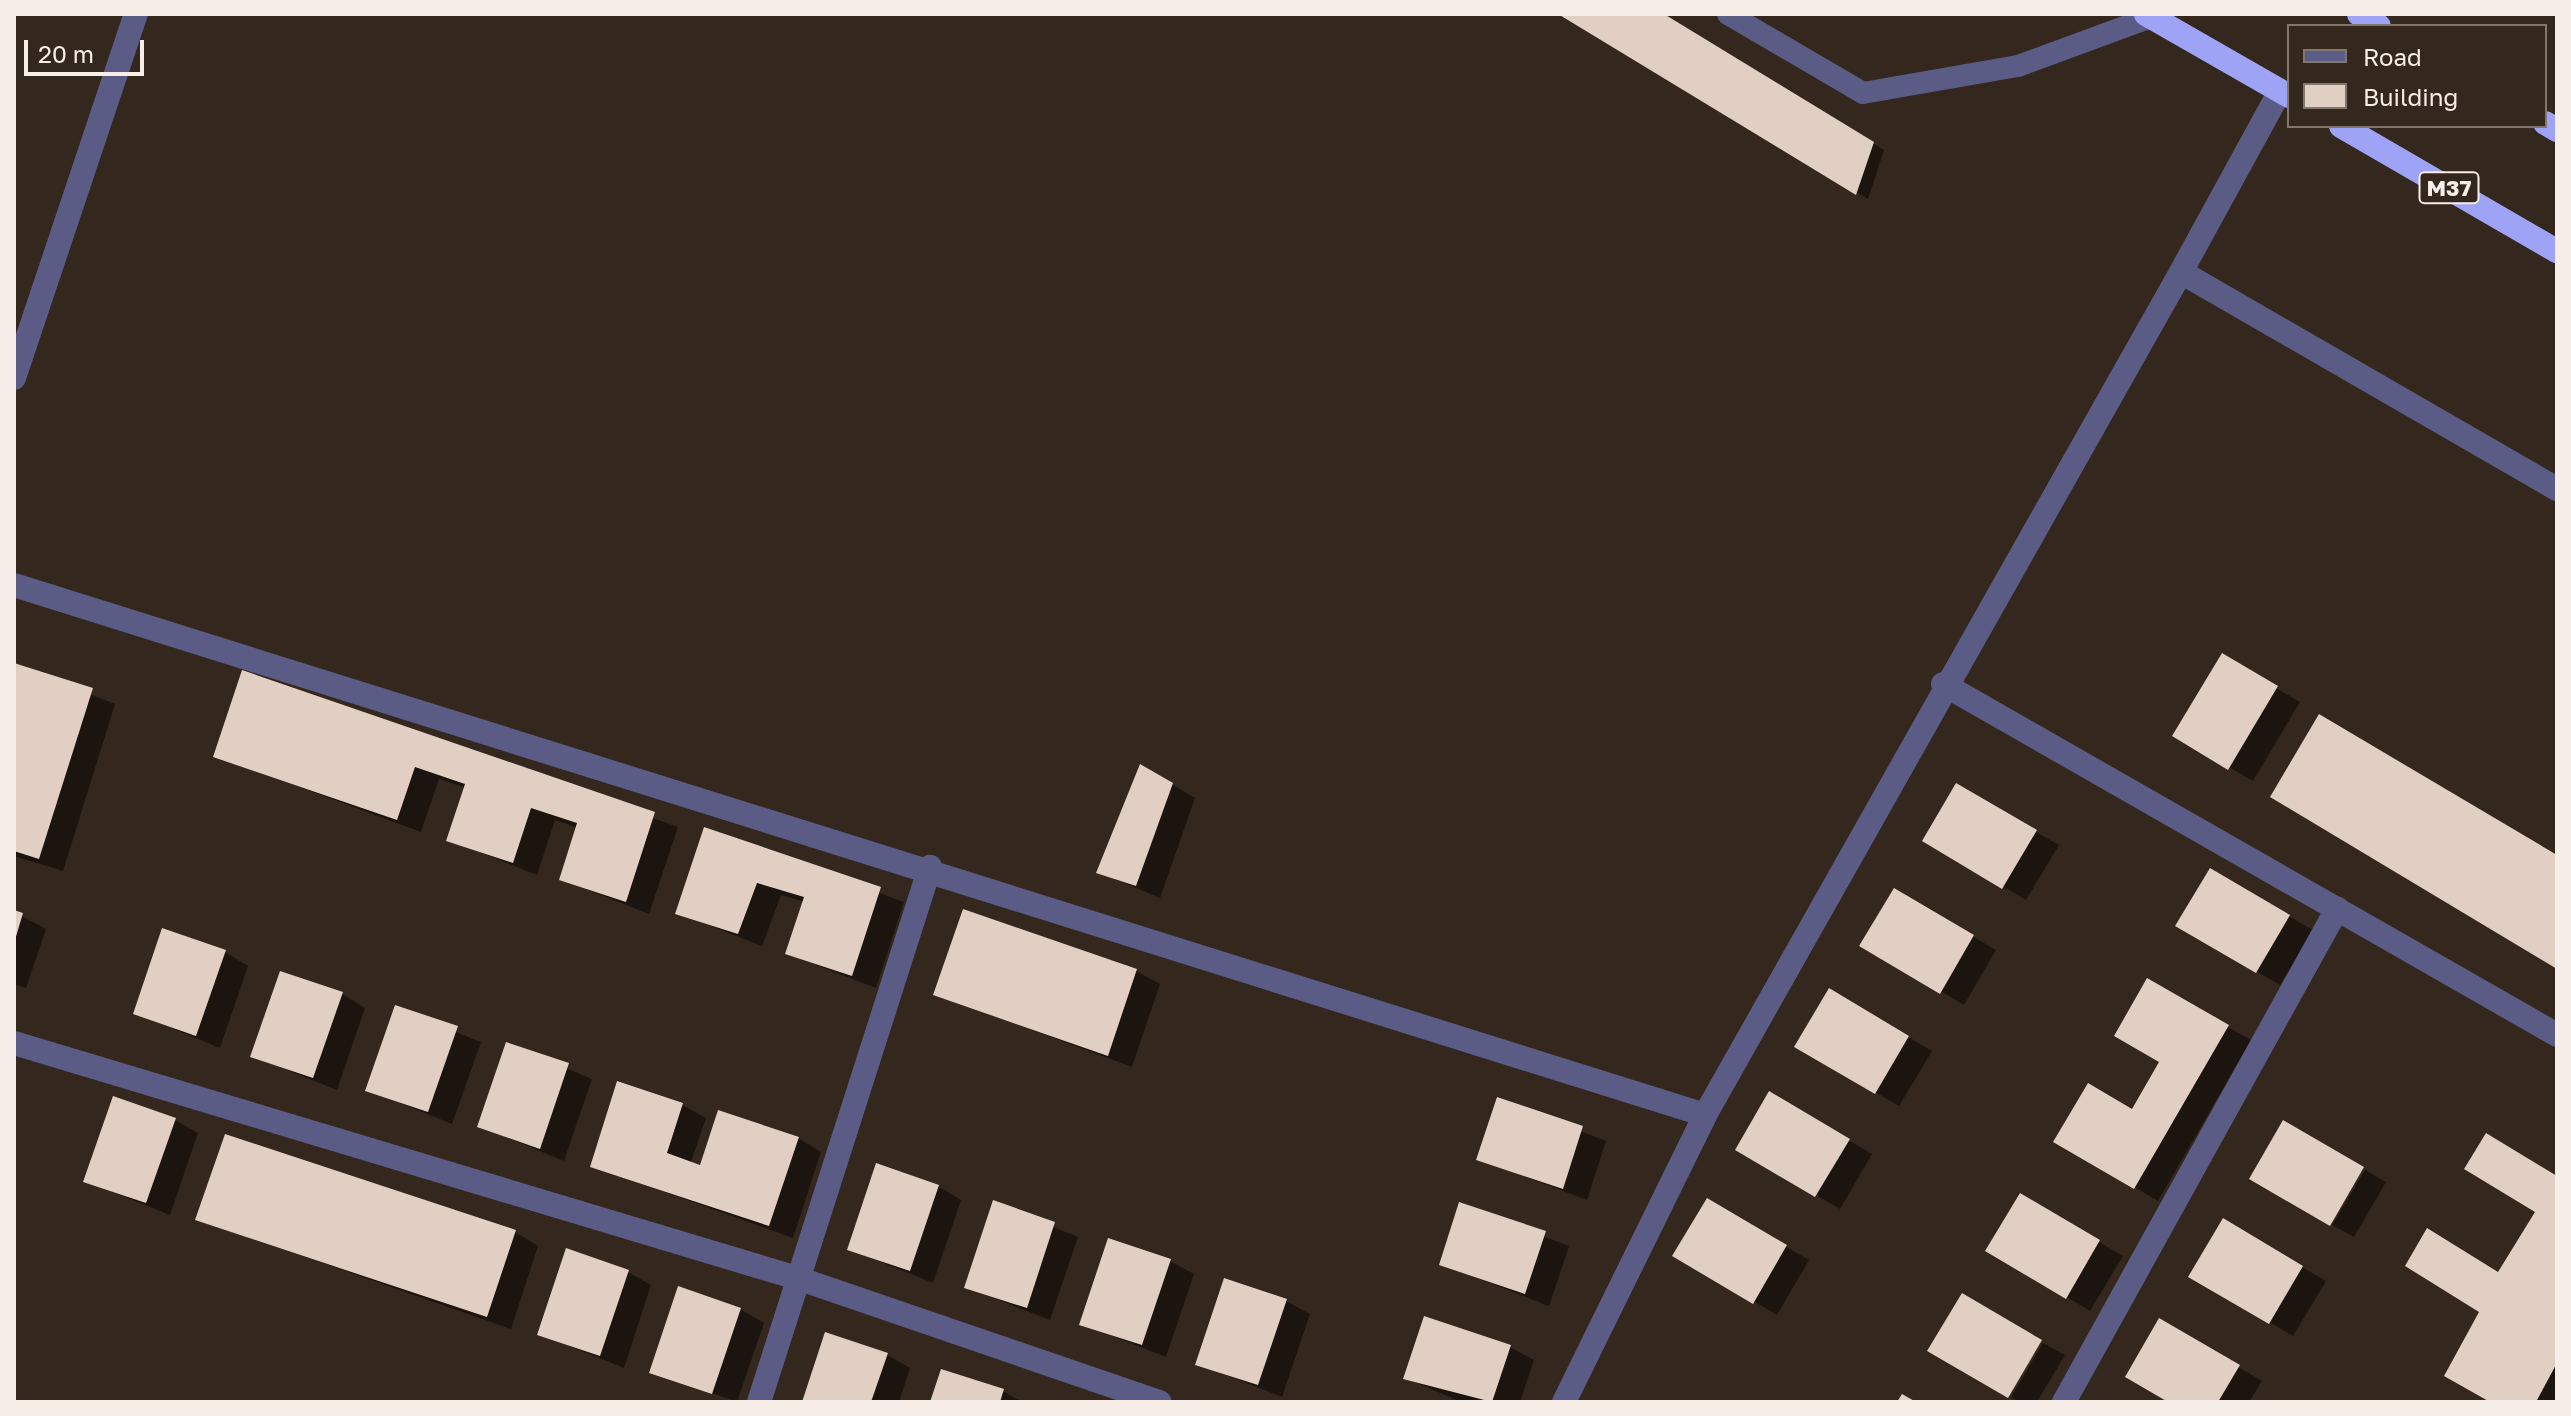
<!DOCTYPE html>
<html>
<head>
<meta charset="utf-8">
<style>
	body { margin:0 }
	#map { position:relative; width:2571px; height:1416px; overflow:hidden; background:#34271d; font-family:"Golos Text",sans-serif }
	div>[style] { position:absolute }
	.shadow>* { inset:0; background:#0007 }
	.building>* { inset:0; background:#e1cfc3 }
	.lane>* { height:22px; margin:-11px; padding:0 11px; transform-origin:11px; border-radius:11px; background:#5a5c86 }
	.street>* { height:24px; margin:-12px; padding:0 12px; transform-origin:12px; border-radius:12px; background:#5a5c86 }
	.highway>* { height:24px; margin:-12px; padding:0 12px; transform-origin:12px; border-radius:12px; background:#9fa3f5 }
	span { translate:-50% -50%; white-space:nowrap; text-align:center; line-height:1.15; -webkit-text-stroke:8px #34271d; paint-order:stroke }
	.shield-label span { padding:2px 6px; background:#34271d; border:2px solid; border-radius:6px; -webkit-text-stroke-width:0 }
	.shield-label { font-size:22px; color:#f7eee8; font-weight:700 }
	.frame { position:absolute; inset:0; border:16px solid #f7eee8; pointer-events:none }
	.legend { position:absolute; left:2287px; top:24px; width:260px; height:104px; box-sizing:border-box; background:#34271d; border:2px solid #82776e; margin:0; padding:10px 14px; list-style:none; font-size:24px; color:#f7eee8 }
	.legend li { display:flex; align-items:center; gap:16px; height:40px }
	.legend b { width:40px; border:2px solid #82776e }
	.scale { position:absolute; left:24px; top:40px; width:120px; height:36px; box-sizing:border-box; border:4px solid #f7eee8; border-top:0; padding-left:10px; font-size:24px; line-height:28px; white-space:nowrap; color:#f7eee8; -webkit-text-stroke:6px #34271d; paint-order:stroke }
</style>
</head>
<body>
<div id="map">
	<div class="shadow">
		<i style="clip-path:polygon(1561px 14px,1661px 14px,1884px 150px,1868px 199px)"></i>
		<i style="clip-path:polygon(2222px 656px,2300px 702px,2253px 781px,2175px 736px)"></i>
		<i style="clip-path:polygon(14px 665px,115px 704px,63px 871px,14px 856px)"></i>
		<i style="clip-path:polygon(243px 673px,678px 827px,649px 914px,561px 879px,578px 828px,555px 820px,537px 875px,449px 840px,466px 788px,439px 779px,421px 832px,216px 756px)"></i>
		<i style="clip-path:polygon(1141px 766px,1195px 798px,1160px 898px,1098px 872px)"></i>
		<i style="clip-path:polygon(1957px 786px,2059px 845px,2026px 900px,1924px 840px)"></i>
		<i style="clip-path:polygon(705px 830px,904px 902px,876px 988px,788px 954px,805px 902px,781px 895px,762px 946px,678px 913px)"></i>
		<i style="clip-path:polygon(2211px 871px,2313px 930px,2280px 985px,2178px 925px)"></i>
		<i style="clip-path:polygon(1894px 891px,1996px 950px,1964px 1005px,1862px 945px)"></i>
		<i style="clip-path:polygon(14px 912px,46px 929px,26px 988px,14px 984px)"></i>
		<i style="clip-path:polygon(225px 952px,248px 966px,220px 1048px,135px 1013px)"></i>
		<i style="clip-path:polygon(1136px 971px,1160px 984px,1132px 1067px,935px 994px)"></i>
		<i style="clip-path:polygon(2147px 981px,2251px 1040px,2158px 1201px,2056px 1141px,2133px 1112px,2162px 1061px)"></i>
		<i style="clip-path:polygon(1830px 991px,1932px 1051px,1899px 1106px,1797px 1046px)"></i>
		<i style="clip-path:polygon(342px 994px,365px 1008px,337px 1090px,253px 1056px)"></i>
		<i style="clip-path:polygon(396px 1008px,481px 1042px,452px 1124px,368px 1090px)"></i>
		<i style="clip-path:polygon(507px 1044px,592px 1079px,564px 1161px,479px 1126px)"></i>
		<i style="clip-path:polygon(1770px 1094px,1872px 1154px,1840px 1209px,1738px 1149px)"></i>
		<i style="clip-path:polygon(1498px 1100px,1606px 1141px,1587px 1200px,1478px 1159px)"></i>
		<i style="clip-path:polygon(682px 1105px,706px 1118px,691px 1162px,701px 1167px,798px 1138px,821px 1152px,793px 1238px,592px 1166px)"></i>
		<i style="clip-path:polygon(175px 1120px,198px 1133px,170px 1215px,85px 1181px)"></i>
		<i style="clip-path:polygon(2365px 1170px,2386px 1182px,2354px 1237px,2332px 1225px)"></i>
		<i style="clip-path:polygon(2557px 1177px,2557px 1402px,2493px 1402px,2499px 1274px)"></i>
		<i style="clip-path:polygon(938px 1186px,961px 1200px,933px 1283px,849px 1249px)"></i>
		<i style="clip-path:polygon(2021px 1196px,2123px 1256px,2090px 1311px,1988px 1250px)"></i>
		<i style="clip-path:polygon(1707px 1201px,1809px 1260px,1777px 1315px,1675px 1255px)"></i>
		<i style="clip-path:polygon(994px 1203px,1078px 1237px,1050px 1320px,966px 1287px)"></i>
		<i style="clip-path:polygon(1460px 1205px,1569px 1246px,1549px 1306px,1441px 1264px)"></i>
		<i style="clip-path:polygon(198px 1219px,515px 1232px,538px 1246px,511px 1329px)"></i>
		<i style="clip-path:polygon(2223px 1221px,2326px 1281px,2293px 1336px,2191px 1276px)"></i>
		<i style="clip-path:polygon(1170px 1261px,1194px 1274px,1166px 1357px,1082px 1324px)"></i>
		<i style="clip-path:polygon(628px 1272px,651px 1285px,624px 1368px,539px 1334px)"></i>
		<i style="clip-path:polygon(1286px 1301px,1310px 1314px,1282px 1397px,1198px 1364px)"></i>
		<i style="clip-path:polygon(740px 1309px,764px 1323px,737px 1402px,652px 1372px)"></i>
		<i style="clip-path:polygon(2160px 1321px,2262px 1381px,2249px 1402px,2172px 1402px)"></i>
		<i style="clip-path:polygon(2043px 1343px,2065px 1355px,2037px 1402px,2019px 1402px,2011px 1397px)"></i>
		<i style="clip-path:polygon(1510px 1347px,1534px 1360px,1520px 1402px,1461px 1402px,1406px 1378px)"></i>
		<i style="clip-path:polygon(887px 1355px,910px 1368px,899px 1402px,804px 1402px)"></i>
		<i style="clip-path:polygon(1003px 1391px,1022px 1402px,932px 1402px)"></i>
	</div>
	<div class="building">
		<i style="clip-path:polygon(1558px 14px,1664px 14px,1874px 142px,1856px 195px)"></i>
		<i style="clip-path:polygon(2222px 653px,2278px 686px,2228px 770px,2172px 736px)"></i>
		<i style="clip-path:polygon(14px 663px,93px 688px,39px 859px,14px 851px)"></i>
		<i style="clip-path:polygon(242px 670px,655px 812px,626px 902px,559px 880px,577px 823px,531px 808px,513px 863px,446px 841px,465px 784px,415px 767px,397px 820px,213px 757px)"></i>
		<i style="clip-path:polygon(2319px 714px,2557px 855px,2557px 969px,2270px 797px)"></i>
		<i style="clip-path:polygon(1140px 764px,1173px 783px,1136px 886px,1096px 873px)"></i>
		<i style="clip-path:polygon(1956px 783px,2037px 830px,2002px 889px,1922px 841px)"></i>
		<i style="clip-path:polygon(704px 827px,881px 887px,852px 976px,785px 954px,804px 897px,757px 883px,738px 934px,675px 914px)"></i>
		<i style="clip-path:polygon(2210px 868px,2290px 915px,2256px 973px,2175px 926px)"></i>
		<i style="clip-path:polygon(1894px 888px,1974px 935px,1940px 994px,1859px 946px)"></i>
		<i style="clip-path:polygon(963px 909px,1137px 969px,1108px 1056px,933px 995px)"></i>
		<i style="clip-path:polygon(14px 910px,23px 913px,15px 940px,14px 939px)"></i>
		<i style="clip-path:polygon(162px 928px,226px 950px,196px 1036px,133px 1014px)"></i>
		<i style="clip-path:polygon(280px 971px,343px 992px,313px 1078px,250px 1057px)"></i>
		<i style="clip-path:polygon(2147px 978px,2229px 1025px,2134px 1189px,2053px 1142px,2088px 1083px,2132px 1109px,2159px 1062px,2114px 1036px)"></i>
		<i style="clip-path:polygon(1829px 988px,1909px 1036px,1875px 1094px,1794px 1047px)"></i>
		<i style="clip-path:polygon(395px 1005px,458px 1026px,428px 1112px,365px 1091px)"></i>
		<i style="clip-path:polygon(506px 1042px,569px 1063px,540px 1149px,477px 1127px)"></i>
		<i style="clip-path:polygon(617px 1081px,683px 1103px,667px 1153px,700px 1165px,718px 1110px,799px 1137px,769px 1226px,590px 1167px)"></i>
		<i style="clip-path:polygon(1769px 1091px,1850px 1139px,1815px 1197px,1735px 1150px)"></i>
		<i style="clip-path:polygon(113px 1096px,176px 1118px,146px 1203px,83px 1182px)"></i>
		<i style="clip-path:polygon(1497px 1097px,1583px 1126px,1563px 1189px,1476px 1160px)"></i>
		<i style="clip-path:polygon(2283px 1120px,2364px 1167px,2330px 1226px,2249px 1179px)"></i>
		<i style="clip-path:polygon(2486px 1133px,2557px 1176px,2557px 1363px,2536px 1402px,2490px 1402px,2444px 1376px,2479px 1312px,2405px 1266px,2427px 1228px,2498px 1272px,2535px 1212px,2464px 1169px)"></i>
		<i style="clip-path:polygon(225px 1134px,516px 1230px,487px 1317px,195px 1220px)"></i>
		<i style="clip-path:polygon(876px 1163px,939px 1185px,910px 1271px,847px 1250px)"></i>
		<i style="clip-path:polygon(2020px 1193px,2100px 1240px,2066px 1299px,1985px 1251px)"></i>
		<i style="clip-path:polygon(1707px 1198px,1787px 1245px,1753px 1304px,1672px 1256px)"></i>
		<i style="clip-path:polygon(993px 1200px,1055px 1222px,1027px 1308px,964px 1288px)"></i>
		<i style="clip-path:polygon(1459px 1202px,1546px 1231px,1525px 1294px,1439px 1265px)"></i>
		<i style="clip-path:polygon(2223px 1218px,2303px 1266px,2269px 1324px,2188px 1277px)"></i>
		<i style="clip-path:polygon(1108px 1238px,1171px 1259px,1142px 1345px,1079px 1325px)"></i>
		<i style="clip-path:polygon(566px 1248px,629px 1270px,600px 1356px,537px 1335px)"></i>
		<i style="clip-path:polygon(1224px 1278px,1287px 1299px,1258px 1385px,1195px 1365px)"></i>
		<i style="clip-path:polygon(678px 1286px,741px 1308px,712px 1394px,649px 1373px)"></i>
		<i style="clip-path:polygon(1962px 1293px,2042px 1340px,2008px 1398px,1927px 1351px)"></i>
		<i style="clip-path:polygon(1424px 1316px,1511px 1345px,1492px 1402px,1403px 1379px)"></i>
		<i style="clip-path:polygon(2159px 1318px,2240px 1365px,2218px 1402px,2168px 1402px,2125px 1377px)"></i>
		<i style="clip-path:polygon(825px 1332px,888px 1353px,871px 1402px,802px 1402px)"></i>
		<i style="clip-path:polygon(941px 1369px,1004px 1389px,1000px 1402px,930px 1402px)"></i>
		<i style="clip-path:polygon(1902px 1394px,1916px 1402px,1897px 1402px)"></i>
	</div>
	<div class="lane">
		<i style="left:1728px;top:14px;width:156px;rotate:30.3deg"></i>
		<i style="left:1863px;top:93px;width:157px;rotate:-9.9deg"></i>
		<i style="left:2018px;top:66px;width:142px;rotate:-20.2deg"></i>
	</div>
	<div class="street">
		<i style="left:2181px;top:272px;width:206px;rotate:-61.3deg"></i>
		<i style="left:14px;top:378px;width:384px;rotate:-71.5deg"></i>
		<i style="left:14px;top:585px;width:1772px;rotate:17.4deg"></i>
		<i style="left:1943px;top:684px;width:707px;rotate:29.75deg"></i>
		<i style="left:14px;top:1043px;width:821px;rotate:16.71deg"></i>
		<i style="left:800px;top:1279px;width:380px;rotate:18.9deg"></i>
		<i style="left:759px;top:1402px;width:562px;rotate:-72.27deg"></i>
		<i style="left:1564px;top:1402px;width:320px;rotate:-63.8deg"></i>
		<i style="left:1705px;top:1115px;width:968px;rotate:-60.55deg"></i>
		<i style="left:2181px;top:272px;width:434px;rotate:30deg"></i>
		<i style="left:2064px;top:1402px;width:564px;rotate:-61.02deg"></i>
	</div>
	<div class="highway">
		<i style="left:2146px;top:14px;width:165px;rotate:29.8deg"></i>
		<i style="left:2359px;top:14px;width:23px;rotate:31deg"></i>
		<i style="left:2545px;top:123px;width:14px;rotate:30deg"></i>
		<i style="left:2341px;top:126px;width:250px;rotate:30.1deg"></i>
	</div>
	<div class="shield-label">
		<span style="left:2449px;top:188px">M37</span>
	</div>
	<div class="frame"></div>
	<ul class="legend">
	<li><b style="height:10px;background:#5a5c86"></b>Road</li>
	<li><b style="height:22px;background:#e1cfc3"></b>Building</li>
	</ul>
	<div class="scale">20 m</div>
</div>
</body>
</html>
